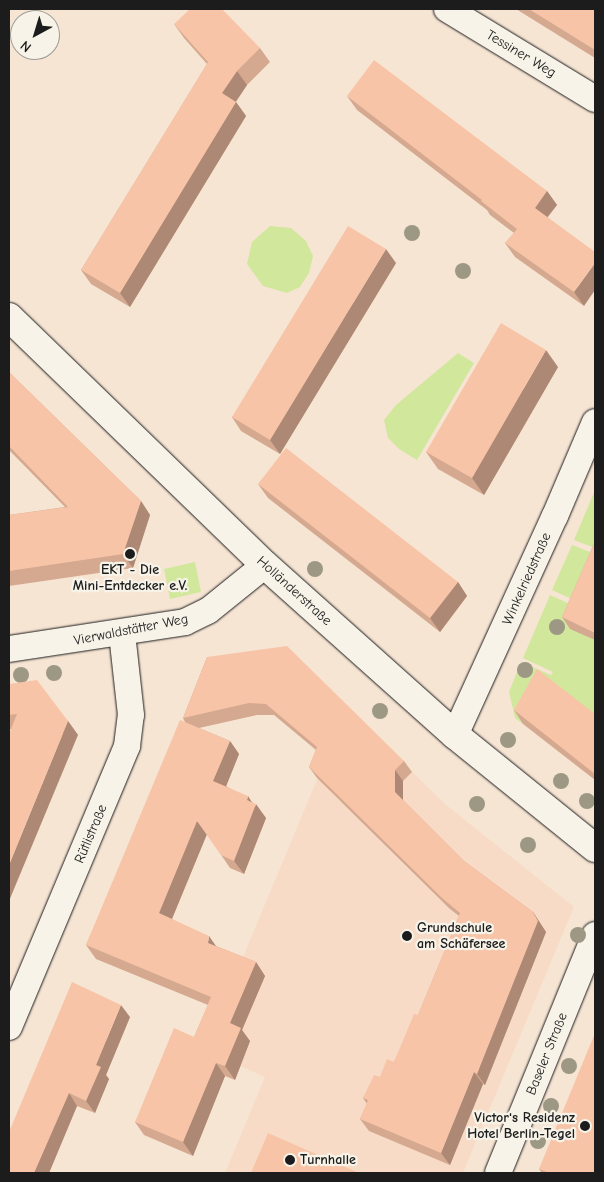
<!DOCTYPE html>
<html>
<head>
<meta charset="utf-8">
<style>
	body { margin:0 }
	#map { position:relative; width:604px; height:1182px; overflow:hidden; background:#f7e5d4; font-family:"Comic Neue",sans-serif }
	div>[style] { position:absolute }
	.built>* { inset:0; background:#f7dbc6 }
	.green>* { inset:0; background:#d1e79c }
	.roads { filter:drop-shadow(0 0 1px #1c1c1c) drop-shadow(0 0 1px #1c1c1c) }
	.minor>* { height:26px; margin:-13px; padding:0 13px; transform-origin:13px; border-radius:13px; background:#f7f3e8 }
	.tertiary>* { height:28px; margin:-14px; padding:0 14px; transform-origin:14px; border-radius:14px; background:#f7f3e8 }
	.trees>* { width:16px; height:16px; margin:-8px; border-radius:50%; background:#9c9884 }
	.wall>* { inset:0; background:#d4a990 }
	.shaded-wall>* { inset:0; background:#ad8975 }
	.building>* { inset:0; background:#f7c4a7 }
	.dots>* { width:14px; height:14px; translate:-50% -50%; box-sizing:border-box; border:2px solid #f7f3e8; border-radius:50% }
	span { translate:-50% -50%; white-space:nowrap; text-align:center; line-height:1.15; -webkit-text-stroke:4.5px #f7f3e8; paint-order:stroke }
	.street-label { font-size:14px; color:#1c1c1c }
	.poi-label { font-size:14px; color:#1c1c1c; font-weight:700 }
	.left { translate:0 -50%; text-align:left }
	.right { translate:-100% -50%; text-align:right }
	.frame { position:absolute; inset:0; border:10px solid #1c1c1c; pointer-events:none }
	.north { position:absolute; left:10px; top:10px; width:50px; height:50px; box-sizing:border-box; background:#f7f3e8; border:1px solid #9f9d96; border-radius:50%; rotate:219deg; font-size:14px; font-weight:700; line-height:20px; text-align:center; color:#1c1c1c }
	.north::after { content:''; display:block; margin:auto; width:18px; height:22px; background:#1c1c1c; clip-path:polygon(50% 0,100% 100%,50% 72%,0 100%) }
</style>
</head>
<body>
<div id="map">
	<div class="built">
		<i style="clip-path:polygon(347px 708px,445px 804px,574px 907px,463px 1173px,225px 1173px,265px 1077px,204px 1050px)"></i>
	</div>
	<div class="green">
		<i style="clip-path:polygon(270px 226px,291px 228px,306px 241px,313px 256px,309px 273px,300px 287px,287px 293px,263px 286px,247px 264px,252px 242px)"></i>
		<i style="clip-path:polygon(458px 353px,474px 363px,417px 460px,399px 449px,388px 438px,384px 420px,396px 405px)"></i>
		<i style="clip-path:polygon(595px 490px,595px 548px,574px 540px)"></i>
		<i style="clip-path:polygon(572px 545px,595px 554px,576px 601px,552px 590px)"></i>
		<i style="clip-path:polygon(195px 562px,201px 592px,170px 599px,164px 569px)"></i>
		<i style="clip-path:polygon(550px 595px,579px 608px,595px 640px,595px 720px,547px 683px,523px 724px,515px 718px,509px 692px,521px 662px,551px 675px,553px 672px,523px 658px)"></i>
	</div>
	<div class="roads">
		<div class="minor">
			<i style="left:447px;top:9px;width:173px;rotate:31.3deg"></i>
			<i style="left:9px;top:649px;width:178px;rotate:-8.7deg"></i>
			<i style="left:185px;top:622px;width:25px;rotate:-26deg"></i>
			<i style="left:208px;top:611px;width:73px;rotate:-38.9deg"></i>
			<i style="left:455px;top:735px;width:241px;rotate:-65.5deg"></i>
			<i style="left:555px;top:516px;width:102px;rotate:-66.9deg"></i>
			<i style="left:9px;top:1027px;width:305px;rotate:-67.2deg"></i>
			<i style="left:127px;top:746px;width:31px;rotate:-83deg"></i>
			<i style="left:131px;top:715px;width:82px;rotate:-96.3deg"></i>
			<i style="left:498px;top:1173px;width:257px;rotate:-67.8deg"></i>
		</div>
		<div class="tertiary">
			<i style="left:9px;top:317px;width:356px;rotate:44.1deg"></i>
			<i style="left:265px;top:565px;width:255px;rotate:41.8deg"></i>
			<i style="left:455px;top:735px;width:180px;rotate:38.9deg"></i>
		</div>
	</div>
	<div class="trees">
		<i style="left:412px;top:233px"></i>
		<i style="left:463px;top:271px"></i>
		<i style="left:315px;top:569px"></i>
		<i style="left:557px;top:627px"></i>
		<i style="left:525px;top:670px"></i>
		<i style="left:54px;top:673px"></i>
		<i style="left:21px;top:675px"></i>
		<i style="left:380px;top:711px"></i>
		<i style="left:508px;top:740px"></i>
		<i style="left:561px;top:781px"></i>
		<i style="left:587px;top:801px"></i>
		<i style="left:477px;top:804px"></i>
		<i style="left:528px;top:845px"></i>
		<i style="left:578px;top:935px"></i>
		<i style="left:569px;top:1066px"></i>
		<i style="left:551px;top:1106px"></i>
		<i style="left:538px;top:1141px"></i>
	</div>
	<div class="wall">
		<i style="clip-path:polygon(516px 9px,595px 9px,595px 58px)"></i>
		<i style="clip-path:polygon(174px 24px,260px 48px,270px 62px,247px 85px,236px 102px,246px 116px,130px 307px,91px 284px,81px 270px,207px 64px,184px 38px)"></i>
		<i style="clip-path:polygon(347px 96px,547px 191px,557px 205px,548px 217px,584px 306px,515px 257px,505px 243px,514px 233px,490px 215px,487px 210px,357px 110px)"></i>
		<i style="clip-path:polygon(396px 263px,280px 454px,241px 431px,232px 417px)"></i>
		<i style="clip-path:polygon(558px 367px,484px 495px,438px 469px,426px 452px)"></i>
		<i style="clip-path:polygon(9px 372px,141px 501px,150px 515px,133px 568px,9px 586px,9px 515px,65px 507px,9px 450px)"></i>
		<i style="clip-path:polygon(258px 484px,458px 582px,467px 596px,440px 632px,268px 498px)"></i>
		<i style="clip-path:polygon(595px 541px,595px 640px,570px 629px,562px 617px)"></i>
		<i style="clip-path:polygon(207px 657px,404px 761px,412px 772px,403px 781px,403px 800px,464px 861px,533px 912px,546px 932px,485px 1085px,483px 1084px,450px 1165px,369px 1131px,360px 1119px,367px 1104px,363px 1098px,380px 1077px,394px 1062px,418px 1015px,459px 916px,450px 909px,317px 778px,309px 767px,316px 750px,274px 715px,257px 715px,199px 728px,230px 741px,239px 754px,226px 786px,252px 802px,266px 818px,244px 874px,230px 868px,207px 834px,172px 919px,216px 946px,256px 962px,265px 976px,242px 1030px,250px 1041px,235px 1080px,225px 1076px,193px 1156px,144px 1135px,135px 1122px,194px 1037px,208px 1005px,96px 959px,86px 945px,185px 722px,183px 718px)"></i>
		<i style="clip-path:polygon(9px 684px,68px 721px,78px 735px,9px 729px)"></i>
		<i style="clip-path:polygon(514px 710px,595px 714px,595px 780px,523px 724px)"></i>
		<i style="clip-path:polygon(130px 1017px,106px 1075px,109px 1079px,95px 1113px,77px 1106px,49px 1173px,9px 1173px,9px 1132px)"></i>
		<i style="clip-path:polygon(539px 1169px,595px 1173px,542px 1173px)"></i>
	</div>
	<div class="shaded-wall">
		<i style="clip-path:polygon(237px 71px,247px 85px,232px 107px,222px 93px)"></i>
		<i style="clip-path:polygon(236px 102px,246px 116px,130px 307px,120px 293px)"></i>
		<i style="clip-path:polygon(547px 191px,557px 205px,544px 221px,535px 208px)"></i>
		<i style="clip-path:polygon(386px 249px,396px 263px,280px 454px,270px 440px)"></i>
		<i style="clip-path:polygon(595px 263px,595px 290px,584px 306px,574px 292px)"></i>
		<i style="clip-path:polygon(546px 350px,558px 367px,484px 495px,472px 478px)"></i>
		<i style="clip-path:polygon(141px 501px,150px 515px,133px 568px,123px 554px)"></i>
		<i style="clip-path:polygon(458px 582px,467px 596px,440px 632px,430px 618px)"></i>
		<i style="clip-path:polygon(68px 721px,78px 735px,9px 901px,9px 865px)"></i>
		<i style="clip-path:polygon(230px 741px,239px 754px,223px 794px,213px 781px)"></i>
		<i style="clip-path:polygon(395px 770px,403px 781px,403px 804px,395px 792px)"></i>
		<i style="clip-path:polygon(248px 796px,255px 807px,256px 804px,266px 818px,244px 874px,234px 861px,247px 800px)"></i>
		<i style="clip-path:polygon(197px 821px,207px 834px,169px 926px,159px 913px)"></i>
		<i style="clip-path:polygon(533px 912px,546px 932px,485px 1085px,477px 1074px)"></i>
		<i style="clip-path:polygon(209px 936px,218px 949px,208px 943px)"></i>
		<i style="clip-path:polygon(256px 962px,265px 976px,242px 1030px,250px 1041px,235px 1080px,225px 1066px,230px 1023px)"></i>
		<i style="clip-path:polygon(121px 1005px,130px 1017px,106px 1075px,109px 1079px,95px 1113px,86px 1101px,96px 1065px)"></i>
		<i style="clip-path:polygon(216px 1063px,225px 1076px,193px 1156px,183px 1142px)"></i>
		<i style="clip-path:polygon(474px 1072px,483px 1084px,450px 1165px,441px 1153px)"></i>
		<i style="clip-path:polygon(69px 1093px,77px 1106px,49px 1173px,34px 1173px)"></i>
	</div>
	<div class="building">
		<i style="clip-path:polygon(190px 9px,222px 9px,260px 48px,237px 71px,222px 93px,236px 102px,120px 293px,81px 270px,208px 62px,174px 24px)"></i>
		<i style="clip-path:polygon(529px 9px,595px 9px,595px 50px)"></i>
		<i style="clip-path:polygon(374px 60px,547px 191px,535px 208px,595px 252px,595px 263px,574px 292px,505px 243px,517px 229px,481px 201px,482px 200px,347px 96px)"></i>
		<i style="clip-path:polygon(348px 226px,386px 249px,270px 440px,232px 417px)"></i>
		<i style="clip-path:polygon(501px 323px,546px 350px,472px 478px,426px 452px)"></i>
		<i style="clip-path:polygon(9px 372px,141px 501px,123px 554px,9px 571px,9px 515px,68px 507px,9px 446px)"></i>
		<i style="clip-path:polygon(286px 448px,458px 582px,430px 618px,258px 484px)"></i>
		<i style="clip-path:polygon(595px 541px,595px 633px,562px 617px)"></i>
		<i style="clip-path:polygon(287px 646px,404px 761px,395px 770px,395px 792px,464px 861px,533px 912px,538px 921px,477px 1074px,474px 1072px,441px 1153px,360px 1119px,368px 1100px,363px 1098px,374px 1075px,380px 1077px,387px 1059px,394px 1062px,414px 1014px,418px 1015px,460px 913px,442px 898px,309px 767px,317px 747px,266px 704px,249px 703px,183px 718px,207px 657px)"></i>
		<i style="clip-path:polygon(537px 669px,595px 714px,595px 774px,514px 710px)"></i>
		<i style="clip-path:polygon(37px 680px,68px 721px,9px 865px,9px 734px,17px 714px,9px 715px,9px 684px)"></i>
		<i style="clip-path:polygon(180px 720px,230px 741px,213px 781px,248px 796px,247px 800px,256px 804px,234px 861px,221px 855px,197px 821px,159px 913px,209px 936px,208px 943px,256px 962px,230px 1023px,241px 1028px,225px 1066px,216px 1063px,183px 1142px,135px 1122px,174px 1028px,194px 1037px,211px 997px,86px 945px)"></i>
		<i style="clip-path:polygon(72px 982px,121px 1005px,96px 1065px,101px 1067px,86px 1101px,69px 1093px,34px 1173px,9px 1173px,9px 1132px)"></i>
		<i style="clip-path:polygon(595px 1033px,595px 1173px,549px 1173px,539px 1169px)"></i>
		<i style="clip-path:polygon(268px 1133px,359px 1173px,251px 1173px)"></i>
	</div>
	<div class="dots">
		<i style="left:130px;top:554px;background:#1c1c1c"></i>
		<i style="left:407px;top:936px;background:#1c1c1c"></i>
		<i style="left:585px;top:1126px;background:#1c1c1c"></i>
		<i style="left:290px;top:1160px;background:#1c1c1c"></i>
	</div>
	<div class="street-label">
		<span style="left:521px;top:54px;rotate:31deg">Tessiner Weg</span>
		<span style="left:527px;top:579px;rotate:-66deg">Winkelriedstraße</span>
		<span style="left:294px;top:591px;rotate:42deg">Holländerstraße</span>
		<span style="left:131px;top:630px;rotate:-11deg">Vierwaldstätter Weg</span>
		<span style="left:91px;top:834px;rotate:-67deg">Rütlistraße</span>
		<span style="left:547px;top:1054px;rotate:-68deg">Baseler Straße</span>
	</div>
	<div class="poi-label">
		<span style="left:130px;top:578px">EKT - Die<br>Mini-Entdecker e.V.</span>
		<span class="left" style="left:417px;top:936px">Grundschule<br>am Schäfersee</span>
		<span class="right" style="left:575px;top:1126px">Victor's Residenz<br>Hotel Berlin-Tegel</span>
		<span class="left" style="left:300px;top:1160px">Turnhalle</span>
	</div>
	<div class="frame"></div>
	<div class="north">N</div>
</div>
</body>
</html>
